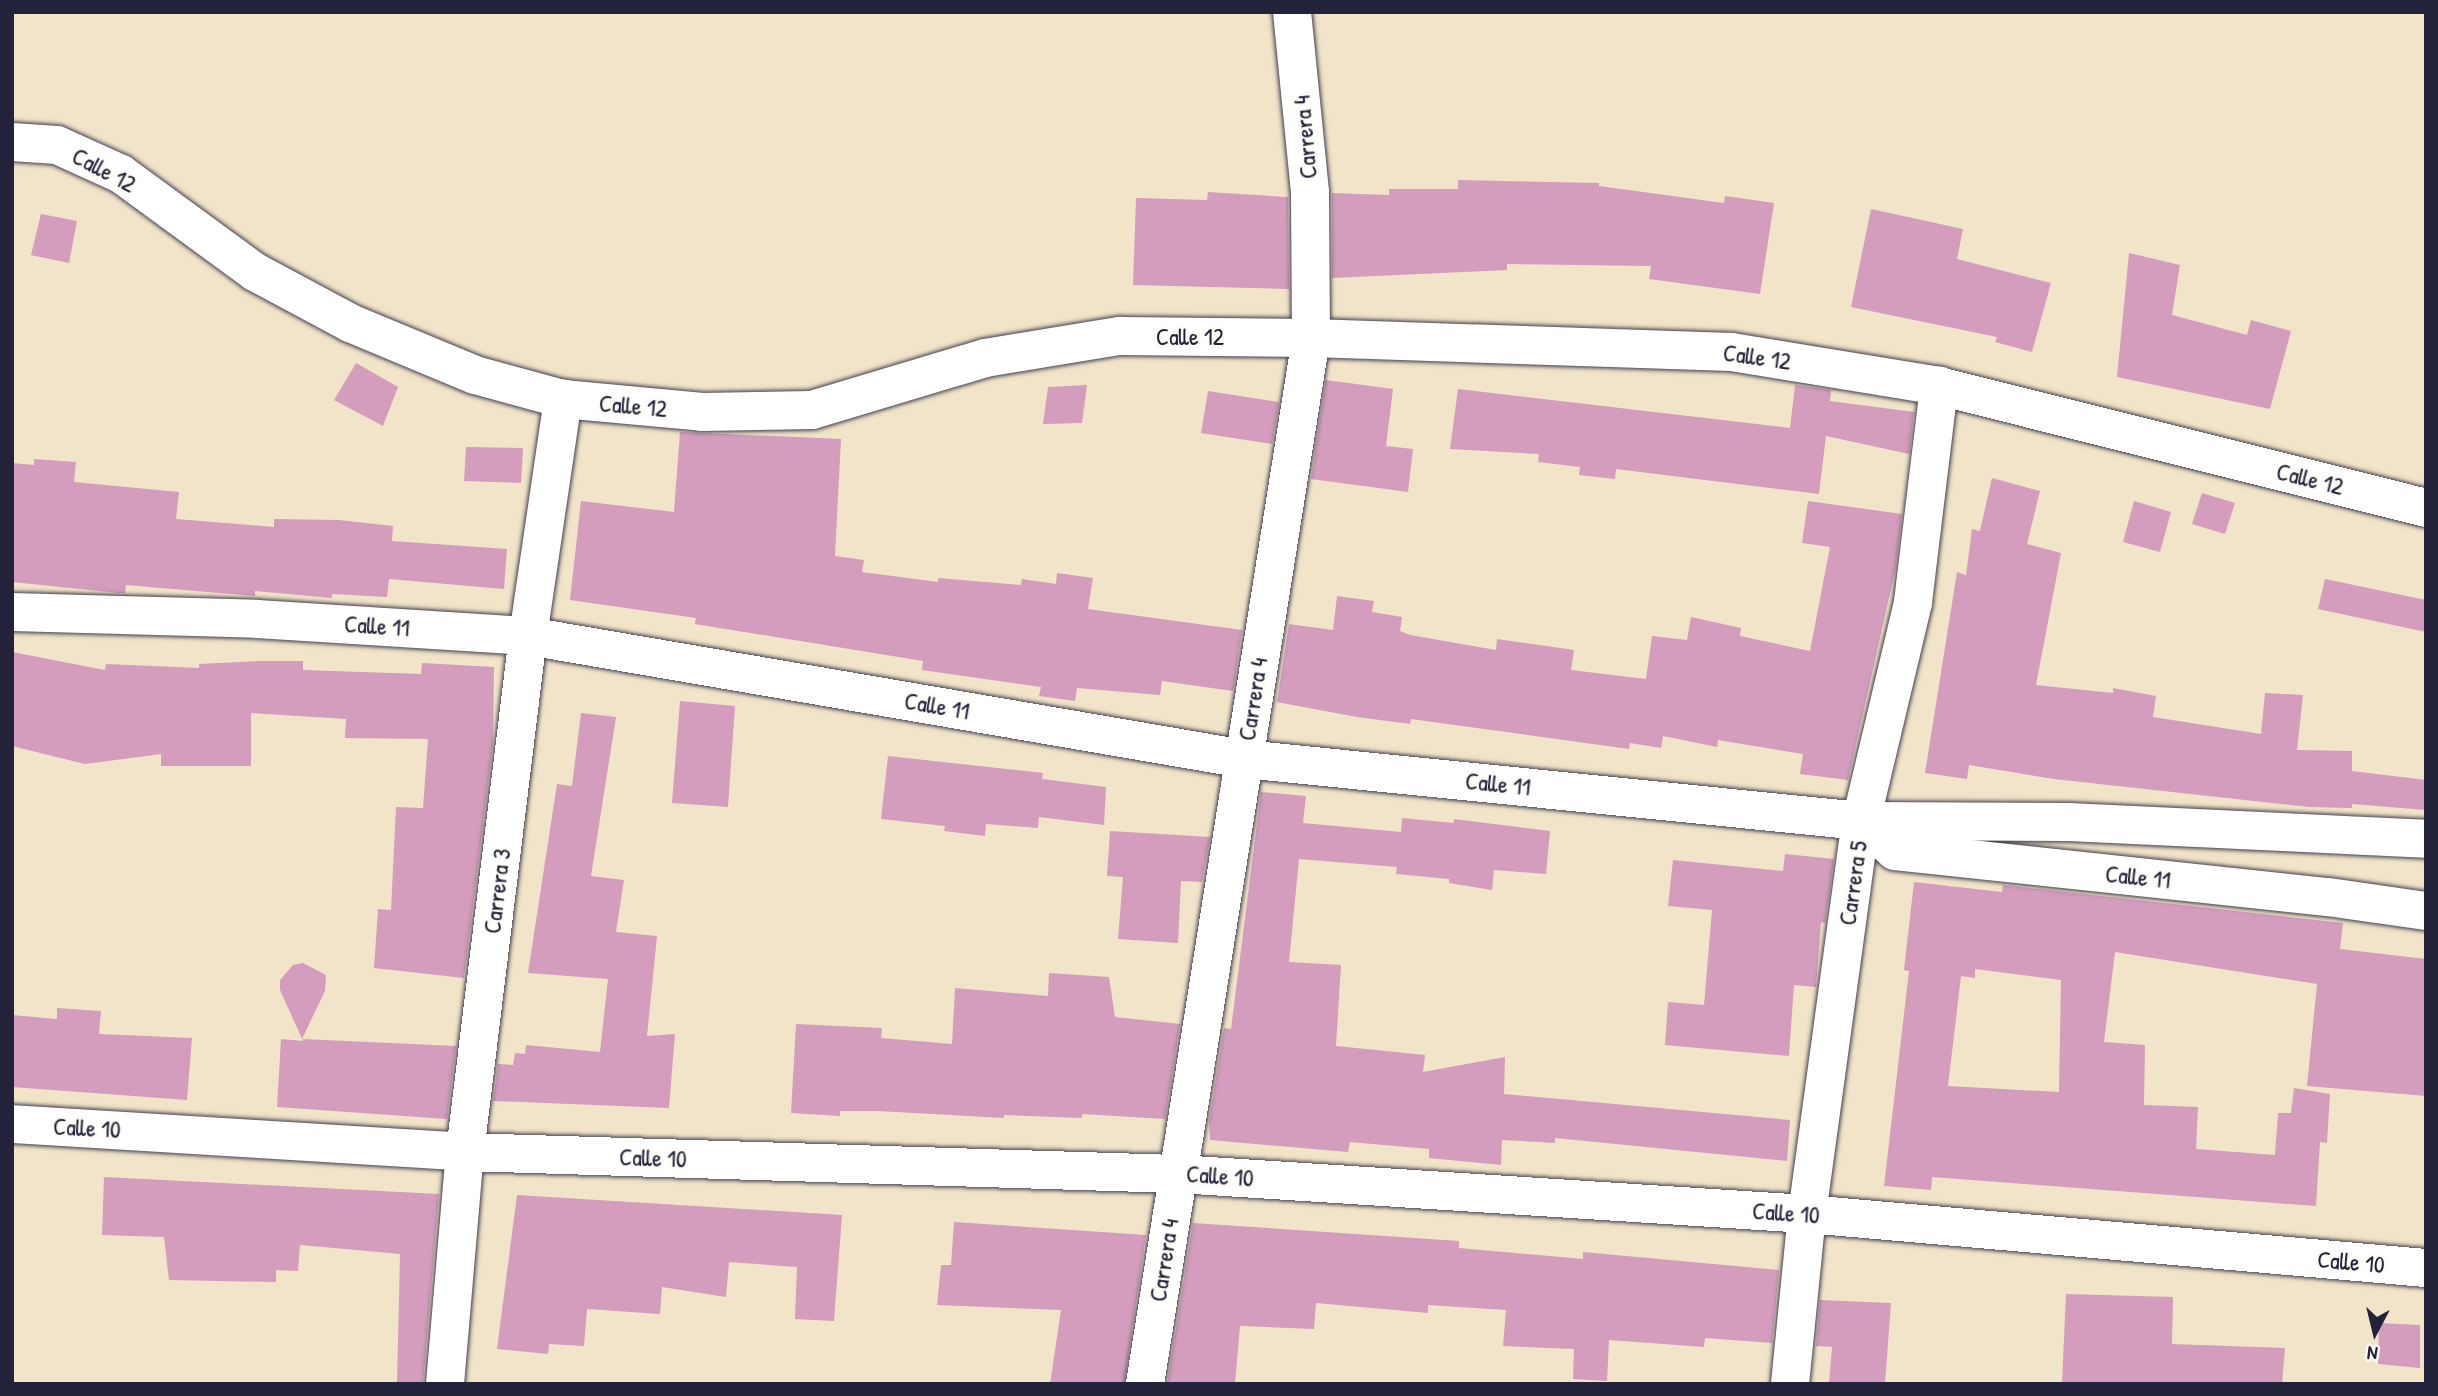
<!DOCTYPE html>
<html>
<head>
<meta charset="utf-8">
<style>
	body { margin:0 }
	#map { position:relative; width:2438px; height:1396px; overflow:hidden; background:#f1e4c8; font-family:"Patrick Hand",sans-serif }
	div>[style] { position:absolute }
	.building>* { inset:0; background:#d49cbd }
	.roads { filter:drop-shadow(0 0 2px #413f50) drop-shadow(0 0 2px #413f50) }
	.street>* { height:38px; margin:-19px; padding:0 19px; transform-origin:19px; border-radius:19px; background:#fff }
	span { translate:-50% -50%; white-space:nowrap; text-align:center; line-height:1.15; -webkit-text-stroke:6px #fdfcf7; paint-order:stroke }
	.street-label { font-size:24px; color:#22223b }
	.frame { position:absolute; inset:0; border:14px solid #22223b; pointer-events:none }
	.north { position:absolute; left:2340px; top:1298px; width:70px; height:70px; -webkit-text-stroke:5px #fdfcf7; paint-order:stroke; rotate:187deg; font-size:19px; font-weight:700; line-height:28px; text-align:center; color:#22223b }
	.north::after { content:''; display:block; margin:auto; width:24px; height:32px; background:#22223b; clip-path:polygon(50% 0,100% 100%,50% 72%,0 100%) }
</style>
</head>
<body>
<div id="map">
	<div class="building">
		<i style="clip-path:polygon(1458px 180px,1599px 183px,1599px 186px,1724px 203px,1725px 196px,1774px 203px,1760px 294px,1649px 279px,1651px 266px,1507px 264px,1507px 270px,1332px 278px,1332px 193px,1389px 195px,1389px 189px,1458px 189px)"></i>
		<i style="clip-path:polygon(1208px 192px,1288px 197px,1289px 289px,1133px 285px,1136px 198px,1207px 200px)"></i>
		<i style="clip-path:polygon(1871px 209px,1963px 229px,1957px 259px,2051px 283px,2032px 352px,1995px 342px,1997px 337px,1851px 307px)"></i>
		<i style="clip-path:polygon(41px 214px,77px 221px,69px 263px,31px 255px)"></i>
		<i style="clip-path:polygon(2129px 253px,2180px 265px,2172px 315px,2247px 335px,2251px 320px,2291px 331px,2270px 409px,2117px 377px)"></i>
		<i style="clip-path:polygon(356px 363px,398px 387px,383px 426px,334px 400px)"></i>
		<i style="clip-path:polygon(1326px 380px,1393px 389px,1386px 446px,1413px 449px,1408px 492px,1311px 479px)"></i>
		<i style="clip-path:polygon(1087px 385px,1082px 423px,1043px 424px,1048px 387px)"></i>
		<i style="clip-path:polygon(1795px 385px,1831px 390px,1830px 401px,1914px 412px,1909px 454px,1826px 436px,1819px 494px,1616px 469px,1615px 479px,1579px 475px,1580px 467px,1538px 462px,1539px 454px,1450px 449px,1458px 389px,1790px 428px)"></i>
		<i style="clip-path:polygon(1208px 391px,1279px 402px,1272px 444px,1201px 433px)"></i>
		<i style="clip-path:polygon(680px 432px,841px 439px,835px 556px,864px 560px,862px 572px,938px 582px,938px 578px,1021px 585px,1022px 579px,1056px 584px,1057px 573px,1093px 578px,1088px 609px,1242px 630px,1233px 691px,1162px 681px,1160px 695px,1077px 688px,1075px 701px,1039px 696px,1041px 687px,922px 670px,923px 661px,695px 624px,696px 618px,570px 600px,581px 501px,674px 512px)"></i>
		<i style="clip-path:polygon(466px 447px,523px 448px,521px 483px,464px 481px)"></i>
		<i style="clip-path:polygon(34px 459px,76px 462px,74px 482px,179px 492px,176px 519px,274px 527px,274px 519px,339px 520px,393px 526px,392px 541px,507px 549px,504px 589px,389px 579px,387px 597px,332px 594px,332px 598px,255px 591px,255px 596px,126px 585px,125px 593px,119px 593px,12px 582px,12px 463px,34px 465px)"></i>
		<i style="clip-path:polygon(1992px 478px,2040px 491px,2027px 544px,2061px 553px,2036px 685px,2113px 693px,2113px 688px,2156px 696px,2153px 717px,2261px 734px,2265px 693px,2303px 695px,2297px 750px,2352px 751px,2352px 771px,2426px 780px,2426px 810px,2352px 804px,2352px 808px,2309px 807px,2054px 779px,1969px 765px,1967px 779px,1925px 773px,1957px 572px,1966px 575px,1972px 529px,1980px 531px)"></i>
		<i style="clip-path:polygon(2202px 493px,2235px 503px,2225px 534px,2192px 524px)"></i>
		<i style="clip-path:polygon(1808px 501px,1902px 514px,1895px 571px,1848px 780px,1800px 774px,1803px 754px,1718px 740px,1717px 747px,1663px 736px,1661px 748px,1630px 743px,1629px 749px,1411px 719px,1410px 724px,1357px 717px,1277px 702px,1289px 624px,1333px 630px,1337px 596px,1374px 601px,1372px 612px,1402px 617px,1400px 631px,1410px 635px,1496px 650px,1497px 639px,1574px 650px,1571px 670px,1646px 679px,1652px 636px,1687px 640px,1691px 617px,1741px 628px,1740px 636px,1810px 651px,1830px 547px,1802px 543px)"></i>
		<i style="clip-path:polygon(2134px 501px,2171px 512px,2160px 552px,2123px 542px)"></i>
		<i style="clip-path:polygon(2325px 579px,2426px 600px,2426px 632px,2318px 609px)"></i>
		<i style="clip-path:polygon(12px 652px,105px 670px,106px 664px,199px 668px,199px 664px,260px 661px,303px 661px,303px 670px,421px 674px,422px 663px,494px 667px,493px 743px,464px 978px,374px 968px,378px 909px,391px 910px,396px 807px,423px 808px,428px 739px,345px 738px,346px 719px,251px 713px,251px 766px,161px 766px,161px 754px,85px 764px,12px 746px)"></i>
		<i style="clip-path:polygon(680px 701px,735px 706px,728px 807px,672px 803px)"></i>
		<i style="clip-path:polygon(581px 713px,616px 717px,591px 876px,624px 880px,616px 932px,657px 936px,647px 1036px,675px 1034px,669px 1108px,493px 1101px,498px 1064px,513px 1065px,515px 1053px,525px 1054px,526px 1045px,600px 1052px,608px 979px,528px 973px,557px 784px,572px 786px)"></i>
		<i style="clip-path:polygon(888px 756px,1043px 773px,1042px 779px,1106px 787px,1104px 825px,1039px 817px,1038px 828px,986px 824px,985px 836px,944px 831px,945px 826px,881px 819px)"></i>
		<i style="clip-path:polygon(1261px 792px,1306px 796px,1303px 823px,1401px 832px,1402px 818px,1454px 823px,1454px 819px,1550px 831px,1546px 874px,1494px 870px,1492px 890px,1449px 883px,1449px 879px,1396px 874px,1397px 867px,1299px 859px,1289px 962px,1341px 965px,1336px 1046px,1425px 1055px,1423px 1072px,1505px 1057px,1504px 1094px,1790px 1120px,1787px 1161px,1555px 1138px,1555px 1143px,1502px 1140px,1501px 1165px,1429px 1158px,1429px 1149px,1350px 1142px,1348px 1152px,1210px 1140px,1209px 1122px,1224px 1028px,1231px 1029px)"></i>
		<i style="clip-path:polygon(1110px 831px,1210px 837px,1202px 882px,1181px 881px,1178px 943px,1118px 939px,1123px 877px,1107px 876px)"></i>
		<i style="clip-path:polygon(1785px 854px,1834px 859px,1825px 923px,1821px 922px,1816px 987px,1794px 985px,1789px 1056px,1665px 1045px,1668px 1002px,1704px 1005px,1712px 910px,1668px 906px,1673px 860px,1783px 871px)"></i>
		<i style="clip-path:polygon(evenodd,1914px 882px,2002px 892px,2003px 885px,2343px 923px,2340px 949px,2426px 959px,2426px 1096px,2307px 1086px,2317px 984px,2115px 952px,2104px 1042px,2145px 1045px,2144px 1105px,2198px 1107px,2196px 1149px,2275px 1155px,2278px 1113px,2291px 1113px,2294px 1088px,2330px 1094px,2327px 1143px,2320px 1142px,2316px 1206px,1932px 1177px,1931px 1190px,1884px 1186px,1909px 971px,1904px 970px,1914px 882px,1975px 969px,2061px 980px,2059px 1092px,1948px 1086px,1961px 976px,1975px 978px,1975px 969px)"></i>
		<i style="clip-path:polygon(303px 963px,326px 975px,325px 991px,302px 1039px,456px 1046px,447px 1119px,277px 1107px,281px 1039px,303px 1041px,280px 990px,280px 980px,293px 965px)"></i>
		<i style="clip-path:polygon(1049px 973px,1109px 977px,1115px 1017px,1180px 1024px,1165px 1119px,1082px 1114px,1082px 1118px,1004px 1115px,1004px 1118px,878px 1111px,840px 1111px,840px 1116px,791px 1113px,796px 1024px,882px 1028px,881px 1038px,952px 1044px,955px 988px,1048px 996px)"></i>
		<i style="clip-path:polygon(57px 1008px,101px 1011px,99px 1034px,192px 1038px,187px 1100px,12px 1087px,12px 1015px,57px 1019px)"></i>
		<i style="clip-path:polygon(104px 1177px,439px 1194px,423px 1384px,397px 1384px,400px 1254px,300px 1245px,298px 1271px,276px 1270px,276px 1282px,169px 1280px,164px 1237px,102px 1235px)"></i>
		<i style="clip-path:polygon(517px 1195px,842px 1215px,834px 1321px,795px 1319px,797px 1267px,729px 1262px,726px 1297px,662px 1287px,660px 1314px,587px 1309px,584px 1346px,549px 1344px,548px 1354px,497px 1349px)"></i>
		<i style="clip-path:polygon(954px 1222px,1146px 1235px,1124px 1384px,1050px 1384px,1061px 1310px,937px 1305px,941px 1265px,951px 1265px)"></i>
		<i style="clip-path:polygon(1193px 1223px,1459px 1241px,1459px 1248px,1583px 1259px,1583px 1252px,1779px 1270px,1772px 1343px,1705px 1338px,1704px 1347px,1609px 1340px,1607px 1381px,1573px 1379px,1574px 1349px,1503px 1346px,1506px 1310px,1428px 1305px,1428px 1313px,1316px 1303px,1314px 1329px,1240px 1326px,1235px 1384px,1167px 1384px)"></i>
		<i style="clip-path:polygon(2066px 1294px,2173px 1297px,2172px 1344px,2285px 1348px,2282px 1384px,2062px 1384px)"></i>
		<i style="clip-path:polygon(1820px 1300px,1891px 1303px,1885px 1384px,1829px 1384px,1832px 1347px,1816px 1346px)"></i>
		<i style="clip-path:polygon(2379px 1323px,2420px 1325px,2420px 1368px,2378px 1364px)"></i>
	</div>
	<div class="roads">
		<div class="street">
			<i style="left:12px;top:142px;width:45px;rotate:3.8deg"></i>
			<i style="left:57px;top:145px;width:70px;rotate:24.4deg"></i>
			<i style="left:121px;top:174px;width:166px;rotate:36.2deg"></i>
			<i style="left:255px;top:272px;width:108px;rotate:28.2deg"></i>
			<i style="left:350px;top:323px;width:135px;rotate:22.6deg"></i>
			<i style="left:475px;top:375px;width:91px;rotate:15.3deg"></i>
			<i style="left:563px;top:399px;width:140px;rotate:5.3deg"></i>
			<i style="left:702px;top:412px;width:110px;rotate:-1deg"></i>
			<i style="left:812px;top:410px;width:181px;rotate:-16.7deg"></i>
			<i style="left:985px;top:358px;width:137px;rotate:-9.3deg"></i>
			<i style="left:1120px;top:336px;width:191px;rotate:0.6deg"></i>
			<i style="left:1311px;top:338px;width:421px;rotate:1.9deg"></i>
			<i style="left:1732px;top:352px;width:210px;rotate:9.3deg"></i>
			<i style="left:1939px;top:386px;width:502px;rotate:14.06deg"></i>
			<i style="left:12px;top:612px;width:245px;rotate:1.6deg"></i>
			<i style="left:257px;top:619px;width:272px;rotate:3.6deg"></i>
			<i style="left:528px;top:636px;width:726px;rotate:9.75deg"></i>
			<i style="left:1244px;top:759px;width:620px;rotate:5.74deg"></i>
			<i style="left:1861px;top:821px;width:208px;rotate:0.3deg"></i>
			<i style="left:2069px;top:822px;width:357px;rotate:2.7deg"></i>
			<i style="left:1861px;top:821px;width:45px;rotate:41.4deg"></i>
			<i style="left:1895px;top:851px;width:435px;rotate:6.1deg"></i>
			<i style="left:2328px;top:897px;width:99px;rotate:8.1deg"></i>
			<i style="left:12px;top:1124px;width:454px;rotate:3.5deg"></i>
			<i style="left:465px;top:1152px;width:713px;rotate:1.77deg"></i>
			<i style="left:1178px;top:1174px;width:630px;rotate:3.64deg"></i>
			<i style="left:1807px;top:1214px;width:621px;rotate:4.99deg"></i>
			<i style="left:445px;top:1384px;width:233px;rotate:-85.1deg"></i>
			<i style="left:465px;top:1152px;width:520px;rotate:-83.04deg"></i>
			<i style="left:528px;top:636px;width:240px;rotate:-81.6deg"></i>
			<i style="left:1145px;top:1384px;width:1059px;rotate:-80.98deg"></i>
			<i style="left:1311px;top:338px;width:146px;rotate:-90.4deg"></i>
			<i style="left:1310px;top:192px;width:181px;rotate:-95.7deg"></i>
			<i style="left:1790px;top:1384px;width:171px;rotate:-84.3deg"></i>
			<i style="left:1807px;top:1214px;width:397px;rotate:-82.2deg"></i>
			<i style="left:1861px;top:821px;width:225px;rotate:-76.6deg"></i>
			<i style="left:1913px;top:602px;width:218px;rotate:-83.1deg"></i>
		</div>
	</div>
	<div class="street-label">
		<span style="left:1305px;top:137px;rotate:-95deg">Carrera 4</span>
		<span style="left:104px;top:170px;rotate:28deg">Calle 12</span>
		<span style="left:1190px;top:337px">Calle 12</span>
		<span style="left:1757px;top:357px;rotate:8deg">Calle 12</span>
		<span style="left:633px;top:406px;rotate:5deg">Calle 12</span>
		<span style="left:2310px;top:479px;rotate:14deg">Calle 12</span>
		<span style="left:377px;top:626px;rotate:4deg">Calle 11</span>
		<span style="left:1253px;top:699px;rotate:-81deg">Carrera 4</span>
		<span style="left:937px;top:706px;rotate:10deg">Calle 11</span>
		<span style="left:1498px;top:784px;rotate:6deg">Calle 11</span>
		<span style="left:2138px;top:877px;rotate:6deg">Calle 11</span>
		<span style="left:1853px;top:883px;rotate:-82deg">Carrera 5</span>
		<span style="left:497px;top:891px;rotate:-83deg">Carrera 3</span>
		<span style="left:87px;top:1128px;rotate:3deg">Calle 10</span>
		<span style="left:653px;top:1158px;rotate:2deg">Calle 10</span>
		<span style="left:1220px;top:1176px;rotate:4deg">Calle 10</span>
		<span style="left:1786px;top:1213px;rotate:4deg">Calle 10</span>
		<span style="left:1164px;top:1260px;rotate:-81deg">Carrera 4</span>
		<span style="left:2351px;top:1262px;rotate:5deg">Calle 10</span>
	</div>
	<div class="frame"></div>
	<div class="north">N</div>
</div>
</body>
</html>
